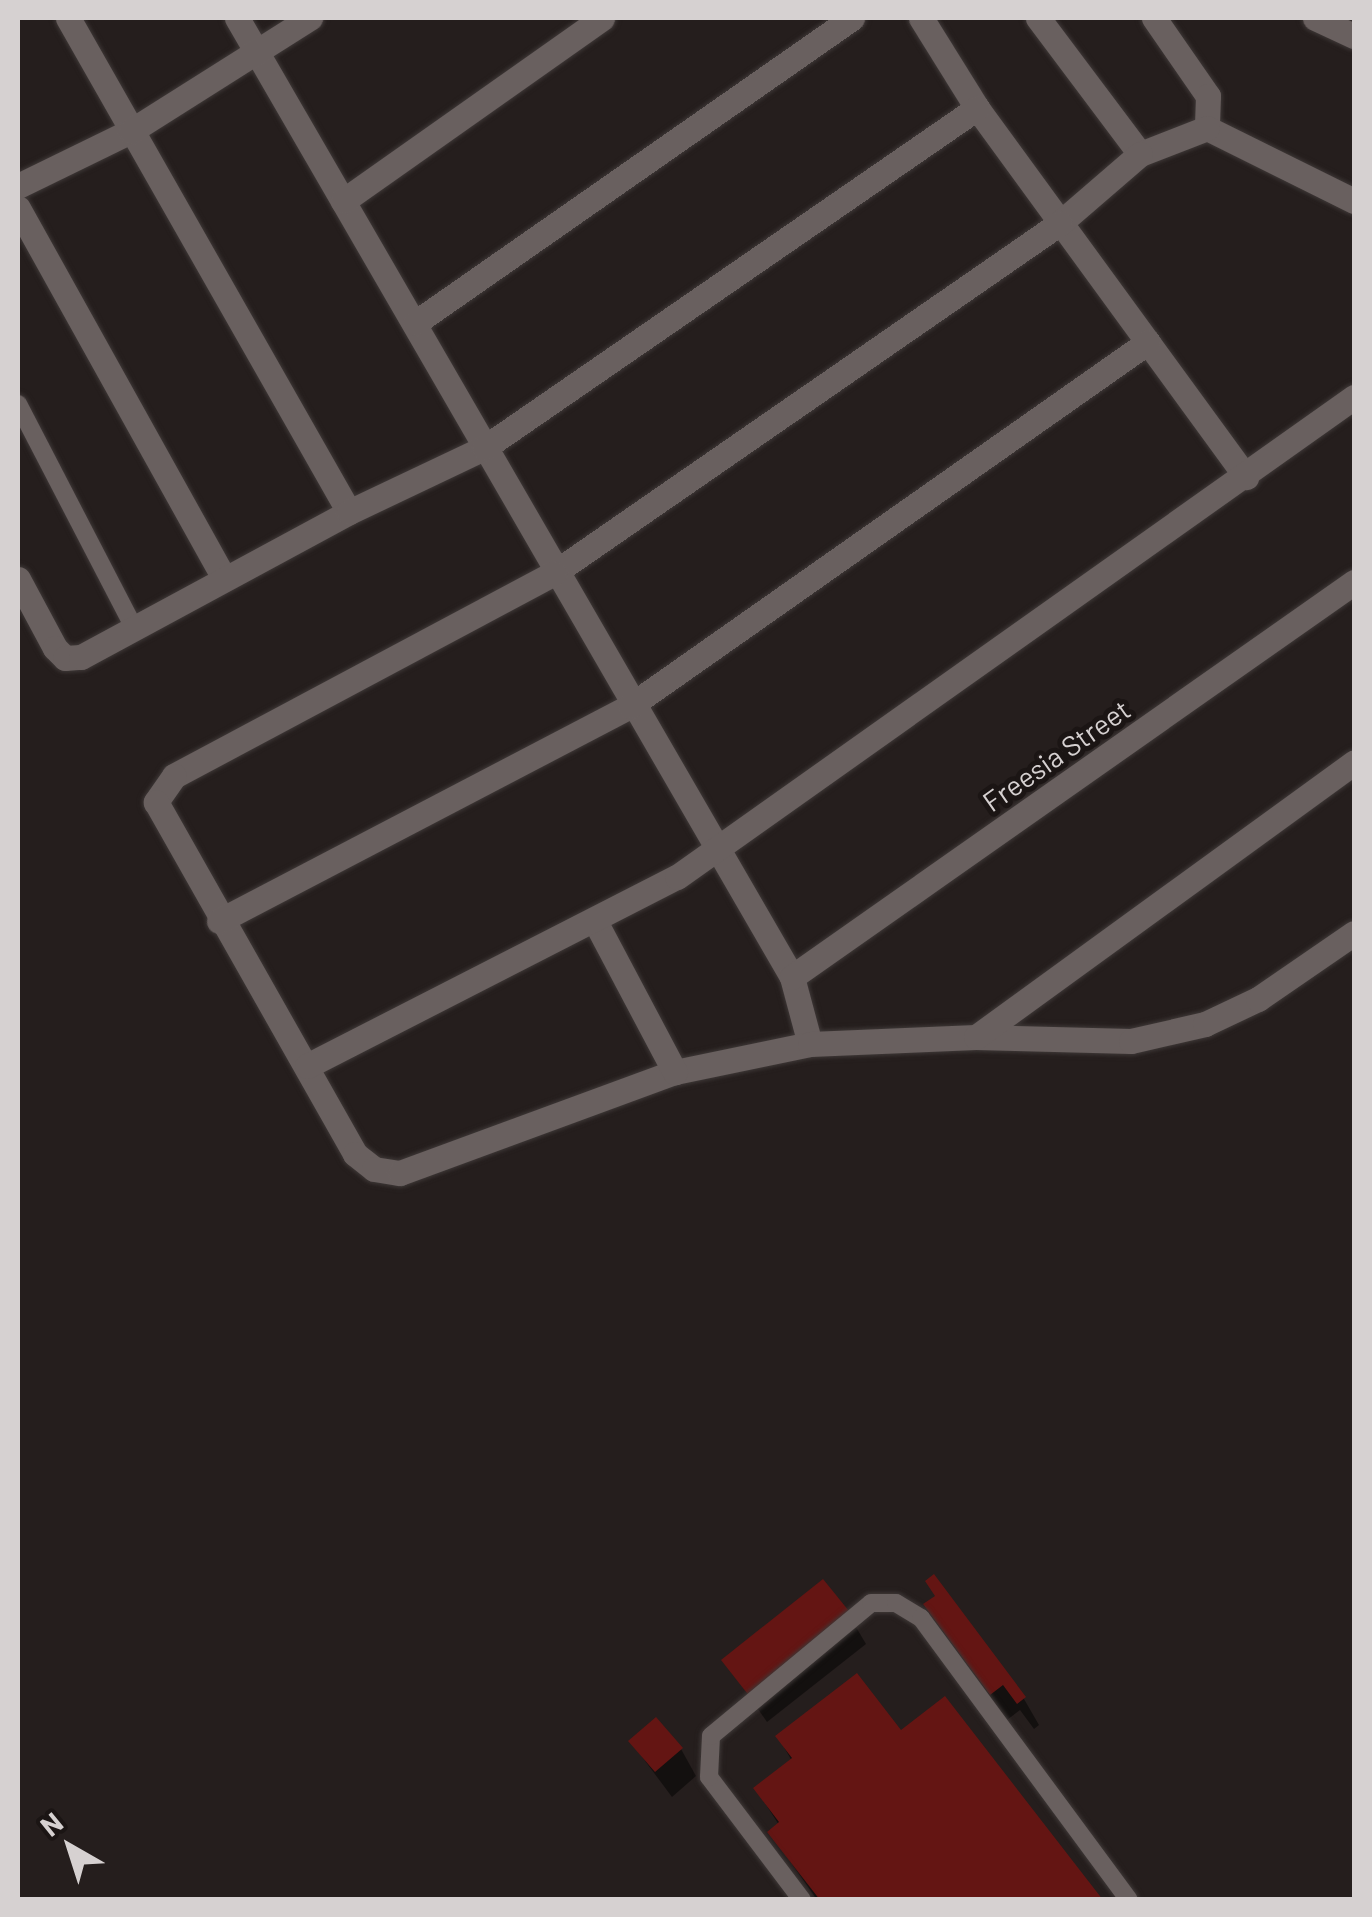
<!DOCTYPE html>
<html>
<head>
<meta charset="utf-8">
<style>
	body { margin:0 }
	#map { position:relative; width:1372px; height:1917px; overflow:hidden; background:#251e1d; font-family:Barlow,sans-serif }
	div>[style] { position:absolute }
	.shadow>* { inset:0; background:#0007 }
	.building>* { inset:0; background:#641513 }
	.roads { filter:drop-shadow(0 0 2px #3e3837) drop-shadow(0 0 2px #3e3837) }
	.service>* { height:18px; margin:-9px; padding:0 9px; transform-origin:9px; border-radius:9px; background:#69605f }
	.minor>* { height:25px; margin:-12.5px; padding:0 12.5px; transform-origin:12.5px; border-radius:12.5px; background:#69605f }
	span { translate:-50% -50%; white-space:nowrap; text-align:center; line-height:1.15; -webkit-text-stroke:10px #1b1514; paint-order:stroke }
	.street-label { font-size:28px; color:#d6d1d1 }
	.frame { position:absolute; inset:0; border:20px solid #d6d1d1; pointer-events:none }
	.north { position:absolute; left:20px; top:1797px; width:100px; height:100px; -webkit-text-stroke:8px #1b1514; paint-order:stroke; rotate:321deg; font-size:28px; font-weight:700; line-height:40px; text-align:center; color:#d6d1d1 }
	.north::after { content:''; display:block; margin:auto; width:35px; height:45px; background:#d6d1d1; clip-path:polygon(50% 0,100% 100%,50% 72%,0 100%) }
</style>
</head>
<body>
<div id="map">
	<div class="shadow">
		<i style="clip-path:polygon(926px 1605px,1024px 1699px,1039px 1725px,1034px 1729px,1020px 1710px,1007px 1720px)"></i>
		<i style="clip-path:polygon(850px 1617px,866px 1644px,767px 1722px,725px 1661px)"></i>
		<i style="clip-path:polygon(901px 1733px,1099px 1900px,817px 1900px,770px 1832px,779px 1825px,756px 1789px,792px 1761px,778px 1737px)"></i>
		<i style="clip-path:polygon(631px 1742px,681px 1749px,696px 1776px,672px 1797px)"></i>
	</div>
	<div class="building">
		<i style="clip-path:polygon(934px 1574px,1026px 1697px,1017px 1704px,1003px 1685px,990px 1695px,923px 1604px,935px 1596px,925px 1581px)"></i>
		<i style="clip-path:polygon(823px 1579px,853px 1616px,750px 1697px,721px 1660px)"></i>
		<i style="clip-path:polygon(857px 1673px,901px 1730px,945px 1696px,1103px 1900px,820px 1900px,767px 1832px,779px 1822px,753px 1788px,792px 1758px,775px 1736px)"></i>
		<i style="clip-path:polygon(656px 1717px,683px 1748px,655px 1772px,628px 1741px)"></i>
	</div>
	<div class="roads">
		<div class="service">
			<i style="left:18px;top:404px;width:252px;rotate:62.6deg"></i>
			<i style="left:802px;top:1900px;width:154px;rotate:-127.1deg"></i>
			<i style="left:709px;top:1777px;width:41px;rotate:-87.2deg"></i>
			<i style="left:711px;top:1736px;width:208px;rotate:-39.7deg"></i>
			<i style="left:871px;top:1603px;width:25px"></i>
			<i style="left:896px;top:1603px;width:29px;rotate:31deg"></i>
			<i style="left:921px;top:1618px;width:350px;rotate:53.6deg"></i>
		</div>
		<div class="minor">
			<i style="left:68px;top:18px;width:568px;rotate:60.37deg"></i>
			<i style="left:237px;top:18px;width:1108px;rotate:59.94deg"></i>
			<i style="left:792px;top:977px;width:69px;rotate:75deg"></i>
			<i style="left:921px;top:18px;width:106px;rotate:58.1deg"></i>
			<i style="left:977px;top:108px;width:457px;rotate:53.9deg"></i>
			<i style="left:1038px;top:18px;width:170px;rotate:53.1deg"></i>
			<i style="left:1154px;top:18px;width:95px;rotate:55.3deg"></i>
			<i style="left:1208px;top:96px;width:32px;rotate:92deg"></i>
			<i style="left:1315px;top:18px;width:43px;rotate:24.8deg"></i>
			<i style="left:18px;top:186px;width:126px;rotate:-26deg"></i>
			<i style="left:131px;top:131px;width:212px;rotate:-32.3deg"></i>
			<i style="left:343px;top:201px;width:317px;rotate:-35.2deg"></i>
			<i style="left:1354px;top:201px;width:164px;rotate:-153.6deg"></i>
			<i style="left:1207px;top:128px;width:72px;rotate:158.8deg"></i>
			<i style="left:1140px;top:154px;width:106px;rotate:139.2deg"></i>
			<i style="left:1060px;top:223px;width:615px;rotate:145.33deg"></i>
			<i style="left:554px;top:573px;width:431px;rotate:151.9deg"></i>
			<i style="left:174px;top:776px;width:32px;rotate:125deg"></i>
			<i style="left:156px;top:802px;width:404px;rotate:60.5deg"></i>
			<i style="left:355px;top:1154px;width:24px;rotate:38deg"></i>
			<i style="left:374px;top:1169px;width:26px;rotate:9deg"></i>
			<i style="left:400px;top:1173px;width:293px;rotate:-20.2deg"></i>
			<i style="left:675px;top:1072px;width:138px;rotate:-11.7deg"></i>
			<i style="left:810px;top:1044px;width:166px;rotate:-2.4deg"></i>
			<i style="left:976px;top:1037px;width:155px;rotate:1.5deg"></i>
			<i style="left:1131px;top:1041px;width:76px;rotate:-12.9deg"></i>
			<i style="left:1205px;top:1024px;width:59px;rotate:-25.3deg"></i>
			<i style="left:1258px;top:999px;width:116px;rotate:-34.5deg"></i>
			<i style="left:18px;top:208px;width:423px;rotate:60.9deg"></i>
			<i style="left:415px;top:323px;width:533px;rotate:-34.91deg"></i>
			<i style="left:18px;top:579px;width:78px;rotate:61.8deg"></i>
			<i style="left:55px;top:648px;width:14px;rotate:45deg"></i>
			<i style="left:65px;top:658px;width:16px;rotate:-4deg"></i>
			<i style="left:81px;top:657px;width:305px;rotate:-28.4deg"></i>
			<i style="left:349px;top:512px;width:149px;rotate:-25.4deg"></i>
			<i style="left:484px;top:448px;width:599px;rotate:-34.59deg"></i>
			<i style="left:219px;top:921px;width:464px;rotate:-27.6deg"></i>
			<i style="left:630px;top:706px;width:633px;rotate:-35.1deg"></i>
			<i style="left:596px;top:923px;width:169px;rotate:62.1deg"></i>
			<i style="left:792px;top:977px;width:687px;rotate:-35.1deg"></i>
			<i style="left:976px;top:1037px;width:467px;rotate:-36deg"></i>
			<i style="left:307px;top:1066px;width:415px;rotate:-27.1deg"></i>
			<i style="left:677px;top:877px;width:830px;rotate:-35.34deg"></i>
		</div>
	</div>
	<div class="street-label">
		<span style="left:1056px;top:755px;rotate:-35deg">Freesia Street</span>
	</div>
	<div class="frame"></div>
	<div class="north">N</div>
</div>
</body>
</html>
